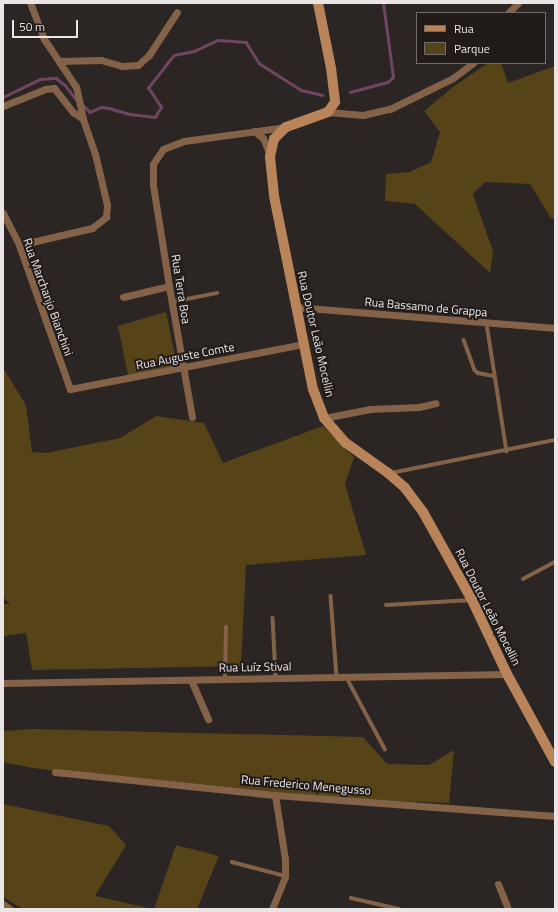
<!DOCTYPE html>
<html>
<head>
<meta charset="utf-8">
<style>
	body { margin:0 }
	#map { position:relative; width:558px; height:912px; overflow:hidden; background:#2b2524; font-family:"Titillium Web",sans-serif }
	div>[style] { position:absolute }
	.green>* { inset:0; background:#574318 }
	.stream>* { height:2.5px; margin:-1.25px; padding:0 1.25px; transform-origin:1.25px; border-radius:1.25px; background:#70455f }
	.lane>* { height:3.5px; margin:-1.75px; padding:0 1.75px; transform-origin:1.75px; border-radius:1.75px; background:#846248 }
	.street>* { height:7px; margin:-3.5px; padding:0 3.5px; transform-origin:3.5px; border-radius:3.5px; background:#846248 }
	.secondary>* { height:10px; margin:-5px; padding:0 5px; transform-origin:5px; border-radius:5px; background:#b98459 }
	span { translate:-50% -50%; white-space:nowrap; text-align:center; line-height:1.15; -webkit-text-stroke:4px #211c1a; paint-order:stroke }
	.street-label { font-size:12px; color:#eae6e5 }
	.frame { position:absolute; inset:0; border:4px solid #eae6e5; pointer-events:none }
	.legend { position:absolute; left:416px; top:12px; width:130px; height:52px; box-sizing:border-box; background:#211c1a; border:1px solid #716d6b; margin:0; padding:5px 7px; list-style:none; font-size:12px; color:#eae6e5 }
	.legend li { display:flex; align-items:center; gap:8px; height:20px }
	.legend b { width:20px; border:1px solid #716d6b }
	.scale { position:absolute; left:12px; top:20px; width:66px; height:18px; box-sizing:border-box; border:2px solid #eae6e5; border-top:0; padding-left:5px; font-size:12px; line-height:14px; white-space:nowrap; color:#eae6e5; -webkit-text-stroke:3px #211c1a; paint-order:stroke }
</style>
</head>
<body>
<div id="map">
	<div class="green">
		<i style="clip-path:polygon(488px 63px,501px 63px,508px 83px,555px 66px,555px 219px,551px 218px,530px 184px,485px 182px,473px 194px,493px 251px,490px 273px,415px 204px,385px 201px,386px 174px,410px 172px,431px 162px,440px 132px,424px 111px,453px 87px)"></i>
		<i style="clip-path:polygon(166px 312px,177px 366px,128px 375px,118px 326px)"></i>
		<i style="clip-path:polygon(3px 371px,5px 371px,26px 405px,32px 452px,46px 453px,120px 438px,156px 416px,204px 423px,223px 463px,323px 426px,354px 457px,345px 484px,366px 555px,246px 565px,241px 666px,32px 670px,26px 633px,3px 636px,3px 604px,10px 604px,3px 597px)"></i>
		<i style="clip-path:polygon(32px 729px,363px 737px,387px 764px,429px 765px,454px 750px,449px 803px,367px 800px,103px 777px,33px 768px,3px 762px,3px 731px)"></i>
		<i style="clip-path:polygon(3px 804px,109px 826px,126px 845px,95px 896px,153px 909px,23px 909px,3px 897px)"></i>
		<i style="clip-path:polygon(176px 845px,219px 856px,197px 909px,154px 909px)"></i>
	</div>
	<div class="stream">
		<i style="left:350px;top:92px;width:39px;rotate:-15deg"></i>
		<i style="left:388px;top:82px;width:7px;rotate:-45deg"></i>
		<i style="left:393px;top:77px;width:75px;rotate:-97.7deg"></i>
		<i style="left:3px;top:97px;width:41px;rotate:-25.9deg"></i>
		<i style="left:40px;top:79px;width:16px;rotate:-4deg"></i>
		<i style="left:56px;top:78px;width:11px;rotate:38deg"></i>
		<i style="left:65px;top:85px;width:18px;rotate:52deg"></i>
		<i style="left:83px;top:105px;width:10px;rotate:45deg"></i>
		<i style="left:90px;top:112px;width:12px;rotate:-24deg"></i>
		<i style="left:101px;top:107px;width:8px;rotate:7deg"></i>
		<i style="left:109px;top:108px;width:22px;rotate:16deg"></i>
		<i style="left:130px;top:114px;width:25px;rotate:7deg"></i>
		<i style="left:155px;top:117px;width:12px;rotate:-59deg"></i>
		<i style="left:161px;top:107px;width:23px;rotate:-124deg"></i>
		<i style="left:148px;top:88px;width:33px;rotate:-52deg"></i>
		<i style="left:168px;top:62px;width:9px;rotate:-49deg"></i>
		<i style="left:174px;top:55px;width:20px;rotate:-11deg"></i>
		<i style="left:194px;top:51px;width:26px;rotate:-25deg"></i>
		<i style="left:218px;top:40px;width:28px;rotate:4deg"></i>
		<i style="left:246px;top:42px;width:25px;rotate:58deg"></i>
		<i style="left:259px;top:63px;width:50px;rotate:32.7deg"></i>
		<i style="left:301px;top:90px;width:22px;rotate:13deg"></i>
	</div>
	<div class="lane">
		<i style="left:172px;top:302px;width:46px;rotate:-11.3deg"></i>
		<i style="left:487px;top:324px;width:129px;rotate:81.1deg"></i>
		<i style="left:464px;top:340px;width:32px;rotate:70deg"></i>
		<i style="left:475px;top:370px;width:4px;rotate:45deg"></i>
		<i style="left:478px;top:373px;width:16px;rotate:11deg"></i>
		<i style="left:391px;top:473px;width:167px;rotate:-11.4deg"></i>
		<i style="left:523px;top:579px;width:36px;rotate:-28deg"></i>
		<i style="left:331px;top:596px;width:81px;rotate:85.8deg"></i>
		<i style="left:386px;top:605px;width:85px;rotate:-3.4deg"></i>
		<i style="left:273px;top:618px;width:60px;rotate:87.1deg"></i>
		<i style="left:347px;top:678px;width:81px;rotate:61.8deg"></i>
		<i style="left:225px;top:679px;width:52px;rotate:-88.9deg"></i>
		<i style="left:232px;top:862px;width:55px;rotate:14.8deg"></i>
		<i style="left:351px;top:898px;width:49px;rotate:12.9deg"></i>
	</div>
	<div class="street">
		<i style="left:508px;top:13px;width:14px;rotate:-45deg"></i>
		<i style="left:59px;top:61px;width:42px;rotate:-1.4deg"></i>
		<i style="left:101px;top:60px;width:22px;rotate:16deg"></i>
		<i style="left:122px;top:66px;width:16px;rotate:-4deg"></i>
		<i style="left:138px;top:65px;width:15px;rotate:-42deg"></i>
		<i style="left:149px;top:55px;width:51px;rotate:-56.9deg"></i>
		<i style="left:3px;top:106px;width:45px;rotate:-22deg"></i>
		<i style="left:45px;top:89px;width:9px;rotate:-6deg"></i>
		<i style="left:54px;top:88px;width:31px;rotate:52deg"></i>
		<i style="left:73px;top:112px;width:12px;rotate:35deg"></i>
		<i style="left:328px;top:112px;width:35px;rotate:5deg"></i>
		<i style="left:363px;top:115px;width:28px;rotate:-13deg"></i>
		<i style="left:390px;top:109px;width:70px;rotate:-26.2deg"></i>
		<i style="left:453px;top:78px;width:25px;rotate:-37deg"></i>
		<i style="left:254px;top:131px;width:11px;rotate:38deg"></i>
		<i style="left:263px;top:138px;width:18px;rotate:68deg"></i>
		<i style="left:3px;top:213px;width:36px;rotate:63deg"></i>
		<i style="left:19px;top:245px;width:153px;rotate:70.5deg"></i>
		<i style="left:70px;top:389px;width:237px;rotate:-10.9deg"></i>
		<i style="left:19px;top:245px;width:75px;rotate:-13.1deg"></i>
		<i style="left:92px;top:228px;width:18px;rotate:-38deg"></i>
		<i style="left:106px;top:217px;width:12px;rotate:-85deg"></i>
		<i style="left:107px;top:205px;width:52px;rotate:-103.2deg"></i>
		<i style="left:95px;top:154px;width:37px;rotate:-109deg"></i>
		<i style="left:83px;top:119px;width:33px;rotate:-102deg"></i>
		<i style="left:76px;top:87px;width:58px;rotate:-123.7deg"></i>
		<i style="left:44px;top:39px;width:39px;rotate:-111deg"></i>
		<i style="left:123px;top:297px;width:47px;rotate:-13.4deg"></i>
		<i style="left:295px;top:307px;width:261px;rotate:4.6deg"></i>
		<i style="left:192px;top:417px;width:133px;rotate:-100deg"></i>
		<i style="left:169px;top:286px;width:102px;rotate:-99deg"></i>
		<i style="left:153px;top:185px;width:21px;rotate:-90deg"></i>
		<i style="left:153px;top:164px;width:18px;rotate:-56deg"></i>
		<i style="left:163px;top:149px;width:22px;rotate:-21deg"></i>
		<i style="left:184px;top:141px;width:103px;rotate:-7.8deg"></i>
		<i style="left:324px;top:418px;width:47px;rotate:-11.1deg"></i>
		<i style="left:370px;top:409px;width:49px;rotate:-2.3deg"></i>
		<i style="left:419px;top:407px;width:17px;rotate:-13deg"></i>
		<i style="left:191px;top:680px;width:43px;rotate:66.4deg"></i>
		<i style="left:3px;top:683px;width:504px;rotate:-1.02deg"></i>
		<i style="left:55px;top:772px;width:221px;rotate:6deg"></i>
		<i style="left:275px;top:795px;width:281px;rotate:4.3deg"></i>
		<i style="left:498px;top:884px;width:27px;rotate:68deg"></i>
		<i style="left:3px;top:904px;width:9px;rotate:36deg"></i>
		<i style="left:272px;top:909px;width:35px;rotate:-68deg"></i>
		<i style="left:285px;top:876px;width:17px;rotate:-90deg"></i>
		<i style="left:285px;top:859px;width:65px;rotate:-98.9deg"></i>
	</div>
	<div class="secondary">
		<i style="left:318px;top:3px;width:66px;rotate:78.7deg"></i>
		<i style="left:331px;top:68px;width:34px;rotate:83deg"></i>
		<i style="left:335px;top:102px;width:12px;rotate:125deg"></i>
		<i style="left:328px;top:112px;width:45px;rotate:160.3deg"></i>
		<i style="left:286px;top:127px;width:17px;rotate:135deg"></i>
		<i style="left:274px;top:139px;width:18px;rotate:103deg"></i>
		<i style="left:270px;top:157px;width:39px;rotate:84deg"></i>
		<i style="left:274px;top:196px;width:197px;rotate:78.6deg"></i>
		<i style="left:313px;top:389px;width:31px;rotate:69deg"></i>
		<i style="left:324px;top:418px;width:33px;rotate:49deg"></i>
		<i style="left:346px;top:443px;width:52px;rotate:35.5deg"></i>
		<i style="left:388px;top:473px;width:23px;rotate:41deg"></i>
		<i style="left:405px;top:488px;width:30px;rotate:53deg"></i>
		<i style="left:423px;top:512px;width:101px;rotate:60.9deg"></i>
		<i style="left:472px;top:600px;width:82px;rotate:64.7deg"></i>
		<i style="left:507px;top:674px;width:100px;rotate:61.4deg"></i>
	</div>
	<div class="street-label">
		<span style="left:181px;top:289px;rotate:81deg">Rua Terra Boa</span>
		<span style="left:48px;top:297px;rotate:70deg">Rua Marchanjo Bianchini</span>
		<span style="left:426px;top:307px;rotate:5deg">Rua Bassamo de Grappa</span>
		<span style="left:316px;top:334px;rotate:77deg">Rua Doutor Leão Mocellin</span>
		<span style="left:185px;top:356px;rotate:-11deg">Rua Auguste Comte</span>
		<span style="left:488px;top:607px;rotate:63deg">Rua Doutor Leão Mocellin</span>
		<span style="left:255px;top:667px;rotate:-1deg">Rua Luíz Stival</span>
		<span style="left:306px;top:785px;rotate:5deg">Rua Frederico Menegusso</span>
	</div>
	<div class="frame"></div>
	<ul class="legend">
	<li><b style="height:5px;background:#b98459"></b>Rua</li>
	<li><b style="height:11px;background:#574318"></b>Parque</li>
	</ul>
	<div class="scale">50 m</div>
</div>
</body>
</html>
